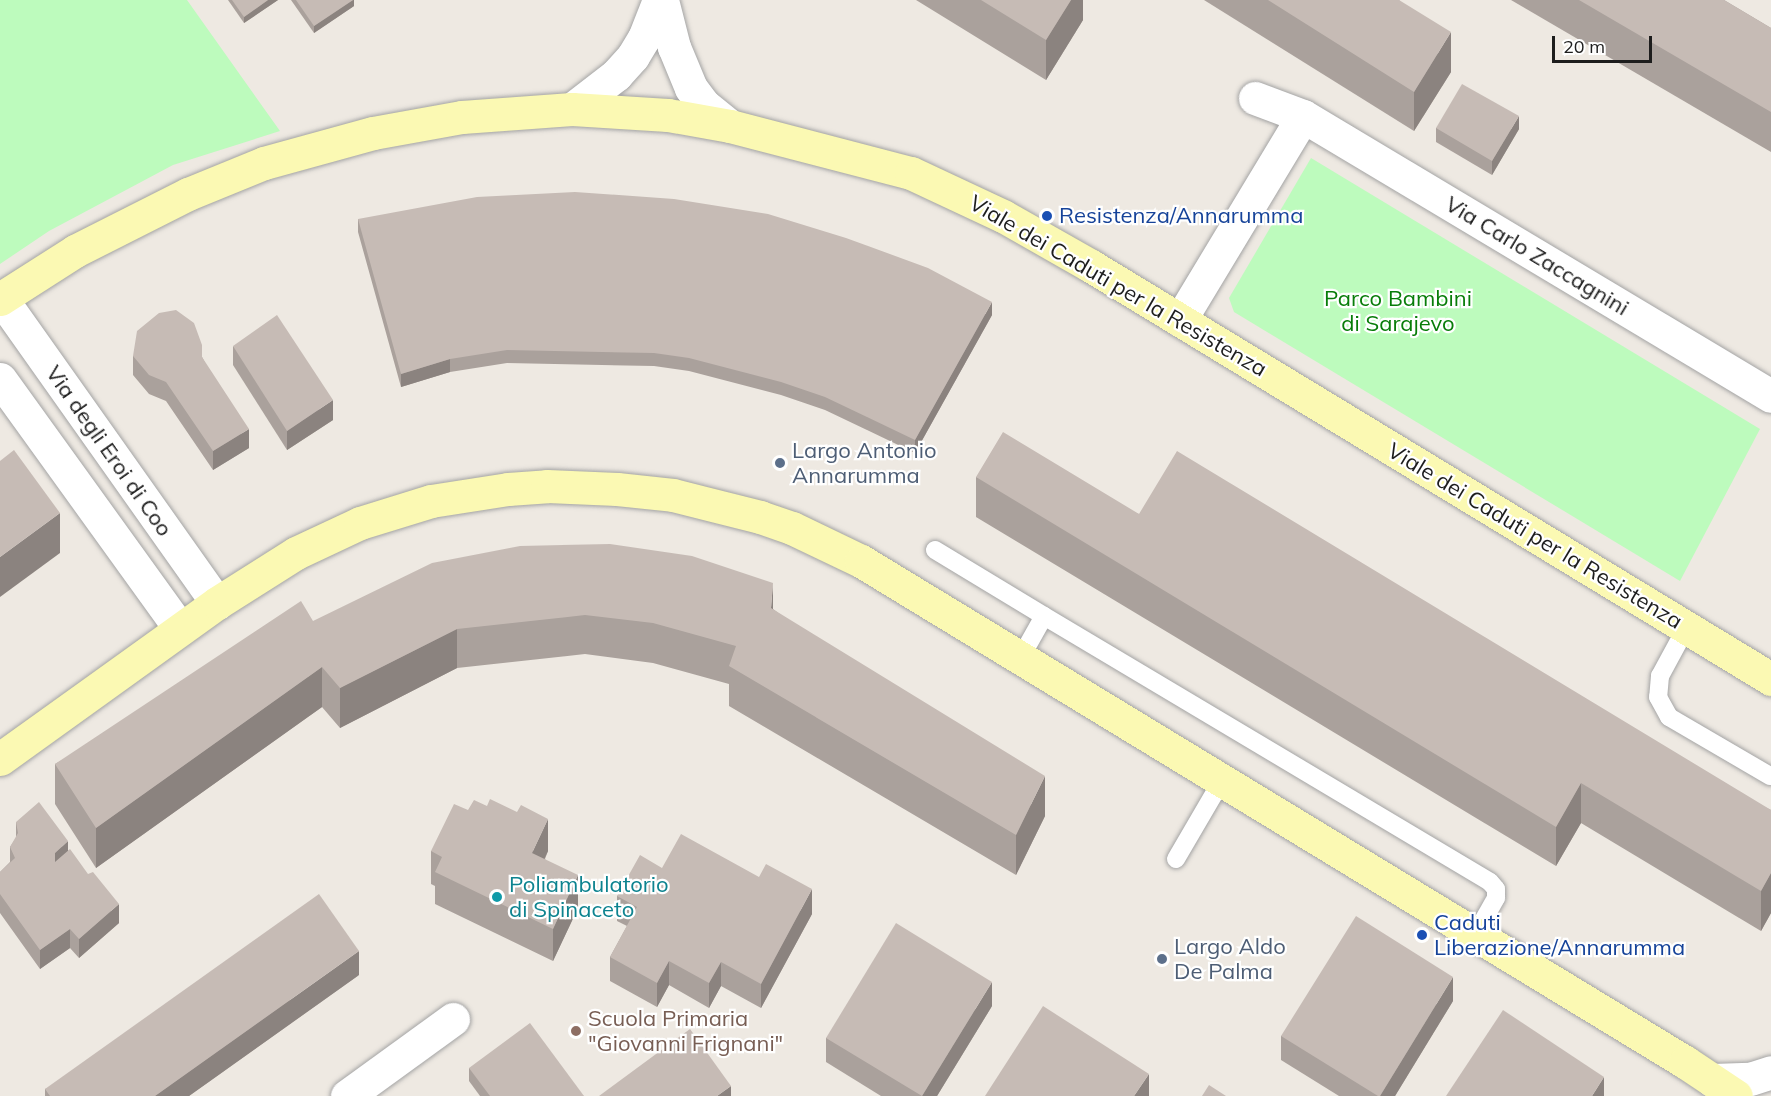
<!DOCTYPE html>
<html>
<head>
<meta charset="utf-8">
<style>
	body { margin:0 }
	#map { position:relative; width:1771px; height:1096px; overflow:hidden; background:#eee9e2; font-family:Mulish,sans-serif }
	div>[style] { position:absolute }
	.park>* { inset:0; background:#bdfbbd }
	.roads { filter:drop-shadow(0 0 2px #a4a4a4) drop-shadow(0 0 2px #a4a4a4) }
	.lane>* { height:18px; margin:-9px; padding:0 9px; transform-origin:9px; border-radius:9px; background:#fff }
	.street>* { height:33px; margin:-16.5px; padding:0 16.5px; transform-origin:16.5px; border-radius:16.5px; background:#fff }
	.secondary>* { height:33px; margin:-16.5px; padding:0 16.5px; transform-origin:16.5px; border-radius:16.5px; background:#fbf9b3 }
	.wall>* { inset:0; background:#aaa19c }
	.shaded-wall>* { inset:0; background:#8b837f }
	.building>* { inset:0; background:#c6bbb5 }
	.dots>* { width:16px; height:16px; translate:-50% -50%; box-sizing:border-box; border:3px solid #fff; border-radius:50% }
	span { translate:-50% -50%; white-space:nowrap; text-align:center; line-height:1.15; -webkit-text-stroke:4.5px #fff; paint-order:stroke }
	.transit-label { font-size:22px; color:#164399 }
	.left { translate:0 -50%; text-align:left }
	.street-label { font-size:22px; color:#1d1d1d }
	.park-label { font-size:22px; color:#087d09 }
	.service-label { font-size:22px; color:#4e5e75 }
	.culture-label { font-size:22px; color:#0d838f }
	.education-label { font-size:22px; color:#785e54 }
	.scale { position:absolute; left:1552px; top:36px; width:100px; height:27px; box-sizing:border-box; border:3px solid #1d1d1d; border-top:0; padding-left:8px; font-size:18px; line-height:21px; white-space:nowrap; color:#1d1d1d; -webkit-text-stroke:4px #fff; paint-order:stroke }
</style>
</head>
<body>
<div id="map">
	<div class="park">
		<i style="clip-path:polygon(0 0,187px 0,280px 131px,173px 165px,49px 231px,0 264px)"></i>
		<i style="clip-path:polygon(1311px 158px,1760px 429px,1680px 581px,1234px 312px,1229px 298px)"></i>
	</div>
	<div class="roads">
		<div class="lane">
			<i style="left:935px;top:550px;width:127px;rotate:31.2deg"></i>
			<i style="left:1686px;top:628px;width:55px;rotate:118.4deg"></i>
			<i style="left:1660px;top:676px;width:21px;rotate:95deg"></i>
			<i style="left:1658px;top:697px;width:23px;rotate:61deg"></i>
			<i style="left:1669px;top:717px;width:117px;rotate:30.3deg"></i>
			<i style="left:1021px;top:657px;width:47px;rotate:-60.7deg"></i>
			<i style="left:1044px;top:616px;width:519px;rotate:30.81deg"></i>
			<i style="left:1490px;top:882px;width:9px;rotate:49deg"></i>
			<i style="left:1496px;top:889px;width:9px;rotate:90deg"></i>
			<i style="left:1496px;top:898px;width:43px;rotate:119.6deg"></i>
			<i style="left:1176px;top:859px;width:89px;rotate:-59.7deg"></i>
		</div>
		<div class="street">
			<i style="left:662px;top:0;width:49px;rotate:75.7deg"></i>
			<i style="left:674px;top:47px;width:44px;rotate:67.5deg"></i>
			<i style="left:691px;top:88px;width:21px;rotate:53deg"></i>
			<i style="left:704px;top:105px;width:33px;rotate:39deg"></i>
			<i style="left:1255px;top:98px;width:51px;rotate:20.6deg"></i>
			<i style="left:1303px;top:116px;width:545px;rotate:30.89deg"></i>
			<i style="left:572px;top:109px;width:56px;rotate:-37.7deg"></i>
			<i style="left:616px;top:75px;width:25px;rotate:-48deg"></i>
			<i style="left:633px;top:56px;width:21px;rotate:-59deg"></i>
			<i style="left:644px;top:38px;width:41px;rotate:-68.5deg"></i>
			<i style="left:1px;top:298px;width:374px;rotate:54.7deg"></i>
			<i style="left:1180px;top:320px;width:238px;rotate:-58.9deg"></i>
			<i style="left:0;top:379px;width:308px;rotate:54.2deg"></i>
			<i style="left:1712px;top:1080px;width:38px;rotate:-2deg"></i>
			<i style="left:1750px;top:1079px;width:22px;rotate:-18deg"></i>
			<i style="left:347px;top:1096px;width:131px;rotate:-36deg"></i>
		</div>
		<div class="secondary">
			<i style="left:0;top:299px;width:89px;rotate:-32.6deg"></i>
			<i style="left:75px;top:251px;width:127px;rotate:-26.8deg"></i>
			<i style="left:188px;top:194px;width:82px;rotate:-22.2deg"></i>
			<i style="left:264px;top:163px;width:113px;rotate:-15.4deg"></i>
			<i style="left:373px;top:133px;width:90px;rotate:-10.2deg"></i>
			<i style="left:462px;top:117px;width:110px;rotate:-4.2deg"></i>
			<i style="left:572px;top:109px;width:96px;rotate:3.6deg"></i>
			<i style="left:668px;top:115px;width:63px;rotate:10.1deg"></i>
			<i style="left:730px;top:126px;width:187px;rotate:14.6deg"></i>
			<i style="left:911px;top:173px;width:102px;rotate:25.1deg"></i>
			<i style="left:1003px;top:216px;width:101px;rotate:29.6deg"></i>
			<i style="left:1091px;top:266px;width:796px;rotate:31.27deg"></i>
			<i style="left:0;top:759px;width:267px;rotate:-35.7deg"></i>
			<i style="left:217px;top:603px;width:93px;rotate:-32.3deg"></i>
			<i style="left:296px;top:553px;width:71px;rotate:-25.1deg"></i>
			<i style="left:360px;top:523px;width:74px;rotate:-17.2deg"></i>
			<i style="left:431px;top:501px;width:78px;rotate:-8.9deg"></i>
			<i style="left:508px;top:489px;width:39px;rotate:-4deg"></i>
			<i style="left:547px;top:486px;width:70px;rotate:2.5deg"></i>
			<i style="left:617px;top:489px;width:56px;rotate:6.1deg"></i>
			<i style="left:673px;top:495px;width:90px;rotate:14.2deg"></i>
			<i style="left:760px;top:517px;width:34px;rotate:19deg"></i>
			<i style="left:792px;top:528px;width:76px;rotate:25.6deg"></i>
			<i style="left:861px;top:561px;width:964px;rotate:31.3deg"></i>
			<i style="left:1685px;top:1062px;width:61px;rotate:33.7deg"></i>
		</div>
	</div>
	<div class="wall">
		<i style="clip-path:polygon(228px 0,278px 0,244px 23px)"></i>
		<i style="clip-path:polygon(291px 0,354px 0,354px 6px,314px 33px)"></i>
		<i style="clip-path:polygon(916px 0,1083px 0,1083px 20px,1046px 80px)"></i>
		<i style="clip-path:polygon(1204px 0,1399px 0,1451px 72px,1414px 131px)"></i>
		<i style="clip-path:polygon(1511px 0,1724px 0,1771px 28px,1771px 152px)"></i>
		<i style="clip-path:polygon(1436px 128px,1519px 129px,1492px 175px,1436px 142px)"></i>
		<i style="clip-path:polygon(358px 219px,992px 315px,915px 453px,825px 410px,781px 395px,689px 371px,654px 366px,507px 363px,450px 372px,401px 387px,358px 232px)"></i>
		<i style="clip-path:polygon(233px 346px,333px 420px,287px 450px,233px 365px)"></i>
		<i style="clip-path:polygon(133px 356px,202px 357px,249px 448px,213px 470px,166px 401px,149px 394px,133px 375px)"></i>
		<i style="clip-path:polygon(976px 477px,1139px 514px,1771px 810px,1771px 913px,1761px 931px,1581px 823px,1556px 866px,976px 517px)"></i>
		<i style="clip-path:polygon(773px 609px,1045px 816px,1016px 875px,729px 706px,729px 684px,653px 663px,585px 654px,457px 668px,340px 728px,322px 707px,96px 868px,55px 804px,55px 764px,313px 621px)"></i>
		<i style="clip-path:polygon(16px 822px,68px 850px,119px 923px,79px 958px,70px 948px,40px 969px,0 913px,0 872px,10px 862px,10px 847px,16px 838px)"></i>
		<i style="clip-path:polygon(431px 851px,548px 851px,545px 859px,578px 908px,553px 961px,435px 904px,435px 886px,431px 884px)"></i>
		<i style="clip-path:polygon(662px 868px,812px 914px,761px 1008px,721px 986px,709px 1008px,669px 985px,657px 1007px,610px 981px,610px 957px,627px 926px,617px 921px,617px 896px)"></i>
		<i style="clip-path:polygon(359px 975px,189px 1096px,45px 1096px,45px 1089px)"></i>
		<i style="clip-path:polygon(1453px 1001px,1395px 1096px,1339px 1096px,1281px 1060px,1281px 1036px)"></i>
		<i style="clip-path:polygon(992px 1006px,937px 1096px,881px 1096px,826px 1062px,826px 1038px)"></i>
		<i style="clip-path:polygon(469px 1068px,584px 1096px,480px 1096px,469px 1081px)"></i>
	</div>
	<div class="shaded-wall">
		<i style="clip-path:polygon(268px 0,278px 0,244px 23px,244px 17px)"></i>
		<i style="clip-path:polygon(353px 0,354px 0,354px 6px,314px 33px,314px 26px)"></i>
		<i style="clip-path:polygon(1071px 0,1083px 0,1083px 20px,1046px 80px,1046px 40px)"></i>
		<i style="clip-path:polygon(1451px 32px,1451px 72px,1414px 131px,1414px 92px)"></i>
		<i style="clip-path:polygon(1519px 116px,1519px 129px,1492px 175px,1492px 161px)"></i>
		<i style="clip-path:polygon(992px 302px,992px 315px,915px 453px,915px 440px)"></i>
		<i style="clip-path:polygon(450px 359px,450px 372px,401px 387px,401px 374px)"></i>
		<i style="clip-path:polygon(333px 400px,333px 420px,287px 450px,287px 431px)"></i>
		<i style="clip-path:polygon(249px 429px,249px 448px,213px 470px,213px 451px)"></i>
		<i style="clip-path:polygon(60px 513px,60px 553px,0 597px,0 557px)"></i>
		<i style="clip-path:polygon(773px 583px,773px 623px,771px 608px)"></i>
		<i style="clip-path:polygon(457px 629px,457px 668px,340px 728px,340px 688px)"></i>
		<i style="clip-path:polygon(322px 667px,322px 707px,96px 868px,96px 828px)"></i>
		<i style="clip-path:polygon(1045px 776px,1045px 816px,1016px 875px,1016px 835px)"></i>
		<i style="clip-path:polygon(1581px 783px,1581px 823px,1556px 866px,1556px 827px)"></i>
		<i style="clip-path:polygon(548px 819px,548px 851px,532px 885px,532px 853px)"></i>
		<i style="clip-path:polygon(68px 841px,68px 860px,55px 862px,55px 853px)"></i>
		<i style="clip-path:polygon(1771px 873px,1771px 913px,1761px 931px,1761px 891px)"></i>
		<i style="clip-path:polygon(578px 875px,578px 908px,553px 961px,553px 929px)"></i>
		<i style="clip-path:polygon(812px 889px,812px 914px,761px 1008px,761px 984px)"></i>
		<i style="clip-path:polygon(119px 904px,119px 923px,79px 958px,79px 939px)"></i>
		<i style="clip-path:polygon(70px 929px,70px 948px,40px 969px,40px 950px)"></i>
		<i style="clip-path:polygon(359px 951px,359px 975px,189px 1096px,155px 1096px)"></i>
		<i style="clip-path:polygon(669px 961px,669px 985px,657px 1007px,657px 983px)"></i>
		<i style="clip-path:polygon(721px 962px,721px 986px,709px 1008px,709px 983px)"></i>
		<i style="clip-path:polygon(1453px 977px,1453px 1001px,1395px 1096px,1380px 1096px)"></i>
		<i style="clip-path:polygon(992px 982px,992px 1006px,937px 1096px,922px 1096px)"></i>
		<i style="clip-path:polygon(1149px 1074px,1149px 1096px,1134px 1096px)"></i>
		<i style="clip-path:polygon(1604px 1077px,1604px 1096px,1592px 1096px)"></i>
		<i style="clip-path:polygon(731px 1086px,731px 1096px,717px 1096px)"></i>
	</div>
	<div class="building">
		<i style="clip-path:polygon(232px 0,268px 0,244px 17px)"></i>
		<i style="clip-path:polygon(296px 0,353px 0,314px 26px)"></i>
		<i style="clip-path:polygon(981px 0,1071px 0,1046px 40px)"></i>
		<i style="clip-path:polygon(1268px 0,1399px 0,1451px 32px,1414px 92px)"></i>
		<i style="clip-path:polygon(1579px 0,1724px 0,1771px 28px,1771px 112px)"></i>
		<i style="clip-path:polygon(1462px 84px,1519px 116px,1492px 161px,1436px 128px)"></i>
		<i style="clip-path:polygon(575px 192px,674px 199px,768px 214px,846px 238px,928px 268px,992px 302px,915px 440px,825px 397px,781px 382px,689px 358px,654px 353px,507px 350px,450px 359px,401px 374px,358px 219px,477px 197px)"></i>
		<i style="clip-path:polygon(176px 310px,194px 323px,202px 345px,202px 357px,249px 429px,213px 451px,166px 382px,149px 375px,133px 356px,137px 331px,159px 313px)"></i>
		<i style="clip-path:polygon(277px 315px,333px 400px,287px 431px,233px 346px)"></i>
		<i style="clip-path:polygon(1003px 432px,1139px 514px,1177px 451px,1771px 810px,1771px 873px,1761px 891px,1581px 783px,1556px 827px,976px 477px)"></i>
		<i style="clip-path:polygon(14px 450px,60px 513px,0 557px,0 461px)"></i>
		<i style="clip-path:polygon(610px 544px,692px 556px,773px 583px,771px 608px,1045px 776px,1016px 835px,729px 666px,736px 646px,653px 623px,585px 615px,457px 629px,340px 688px,322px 667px,96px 828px,55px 764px,301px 601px,313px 621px,432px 563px,520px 546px)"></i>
		<i style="clip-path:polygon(490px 799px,517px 812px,521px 805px,548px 819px,532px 853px,578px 875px,553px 929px,435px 872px,442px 857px,431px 851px,454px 804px,468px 810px,474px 800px,487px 806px)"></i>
		<i style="clip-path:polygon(39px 802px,68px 841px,55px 853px,55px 862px,70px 849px,88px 874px,93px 872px,119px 904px,79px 939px,70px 929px,40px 950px,0 894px,0 872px,15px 858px,10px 847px,18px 833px,16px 822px)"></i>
		<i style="clip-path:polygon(681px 834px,759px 877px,766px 864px,812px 889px,761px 984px,721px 962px,709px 983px,669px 961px,657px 983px,610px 957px,637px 907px,617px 896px,640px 855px,662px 868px)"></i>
		<i style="clip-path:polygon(319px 894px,359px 951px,155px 1096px,50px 1096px,45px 1089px)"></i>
		<i style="clip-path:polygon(1356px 916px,1453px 977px,1380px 1096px,1378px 1096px,1281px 1036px)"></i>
		<i style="clip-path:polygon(896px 923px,992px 982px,922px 1096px,826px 1038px)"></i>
		<i style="clip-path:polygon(1043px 1006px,1149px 1074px,1134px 1096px,985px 1096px)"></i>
		<i style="clip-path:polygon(1503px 1010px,1604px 1077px,1592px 1096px,1446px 1096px)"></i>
		<i style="clip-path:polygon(530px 1023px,584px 1096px,490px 1096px,469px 1068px)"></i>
		<i style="clip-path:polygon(690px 1029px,731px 1086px,717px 1096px,599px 1096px)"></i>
		<i style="clip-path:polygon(1209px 1085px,1226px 1096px,1202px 1096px)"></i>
	</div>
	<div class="dots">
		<i style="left:1047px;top:216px;background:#1a4fb4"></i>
		<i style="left:780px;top:463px;background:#5c6f8a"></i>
		<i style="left:497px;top:897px;background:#0f9aa8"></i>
		<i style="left:1422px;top:935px;background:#1a4fb4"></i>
		<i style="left:1162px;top:959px;background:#5c6f8a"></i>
		<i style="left:576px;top:1031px;background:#8d6e63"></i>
	</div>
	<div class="transit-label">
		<span class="left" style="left:1059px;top:216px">Resistenza/Annarumma</span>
		<span class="left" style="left:1434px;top:935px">Caduti<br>Liberazione/Annarumma</span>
	</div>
	<div class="street-label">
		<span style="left:1537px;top:256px;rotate:31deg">Via Carlo Zaccagnini</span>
		<span style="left:1118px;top:286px;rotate:30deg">Viale dei Caduti per la Resistenza</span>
		<span style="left:109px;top:451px;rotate:55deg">Via degli Eroi di Coo</span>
		<span style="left:1535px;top:536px;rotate:31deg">Viale dei Caduti per la Resistenza</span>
	</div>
	<div class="park-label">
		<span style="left:1398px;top:311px">Parco Bambini<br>di Sarajevo</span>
	</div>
	<div class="service-label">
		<span class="left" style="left:792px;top:463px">Largo Antonio<br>Annarumma</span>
		<span class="left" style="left:1174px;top:959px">Largo Aldo<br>De Palma</span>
	</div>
	<div class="culture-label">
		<span class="left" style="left:509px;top:897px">Poliambulatorio<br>di Spinaceto</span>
	</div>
	<div class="education-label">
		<span class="left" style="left:588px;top:1031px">Scuola Primaria<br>"Giovanni Frignani"</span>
	</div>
	<div class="scale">20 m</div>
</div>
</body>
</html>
